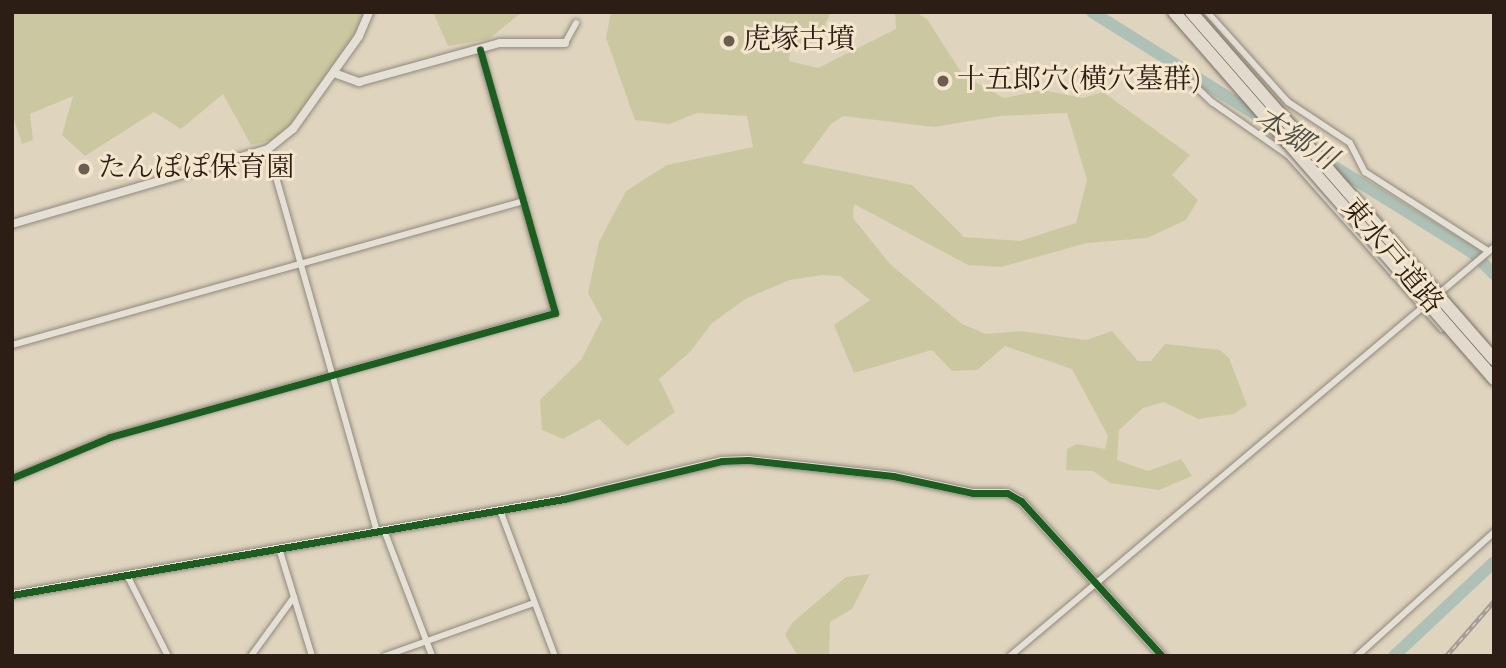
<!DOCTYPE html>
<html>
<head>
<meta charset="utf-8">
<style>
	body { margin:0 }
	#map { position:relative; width:1506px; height:668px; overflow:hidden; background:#dfd4be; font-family:"Old Standard TT","Noto Serif JP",serif }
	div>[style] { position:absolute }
	.green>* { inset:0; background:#cbc8a1 }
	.river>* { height:12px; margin:-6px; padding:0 6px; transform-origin:6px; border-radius:6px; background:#afc1b6 }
	.roads { filter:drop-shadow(0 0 2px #91897c) drop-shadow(0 0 2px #91897c) }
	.minor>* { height:6px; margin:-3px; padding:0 3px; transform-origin:3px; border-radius:3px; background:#e5e0d5 }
	.tertiary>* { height:8px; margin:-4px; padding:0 4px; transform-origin:4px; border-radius:4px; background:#e5e0d5 }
	.rail>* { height:4.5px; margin-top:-2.25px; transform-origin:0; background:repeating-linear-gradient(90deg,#f3e6cc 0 5px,#a49e94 0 10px); box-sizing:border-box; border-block:2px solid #a49e94 }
	.bridges { filter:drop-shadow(0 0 2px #797065) drop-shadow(0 0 2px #797065) }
	.motorway-bridge>* { height:12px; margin:-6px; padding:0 6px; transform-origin:6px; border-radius:6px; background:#e1dacd }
	.cycleway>* { height:7px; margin:-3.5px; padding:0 3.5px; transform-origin:3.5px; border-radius:3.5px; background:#1b5e20 }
	.dots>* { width:19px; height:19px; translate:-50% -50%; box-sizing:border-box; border:4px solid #f3e6cc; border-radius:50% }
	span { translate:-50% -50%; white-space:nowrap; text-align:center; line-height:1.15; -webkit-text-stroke:6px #f3e6cc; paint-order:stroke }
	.poi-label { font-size:28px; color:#2c1d15 }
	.left { translate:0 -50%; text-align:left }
	.street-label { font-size:28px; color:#2c1d15 }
	.water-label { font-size:30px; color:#4d4c44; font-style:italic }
	.frame { position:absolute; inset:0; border:14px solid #2c1d15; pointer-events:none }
</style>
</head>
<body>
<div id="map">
	<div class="green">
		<i style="clip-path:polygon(12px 12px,364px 12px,356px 33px,294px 121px,273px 140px,251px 145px,223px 94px,181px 129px,154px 112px,85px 156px,62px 135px,73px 96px,30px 114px,33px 140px,22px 144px,12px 113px)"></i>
		<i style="clip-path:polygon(433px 12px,522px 12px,489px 39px,448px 46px)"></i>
		<i style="clip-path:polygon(evenodd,611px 12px,831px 12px,818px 39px,790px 51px,789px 61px,818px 68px,896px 29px,895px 12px,915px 12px,927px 19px,963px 75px,1004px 98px,1043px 90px,1083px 98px,1103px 92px,1190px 155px,1172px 175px,1198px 200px,1186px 220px,1147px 238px,1087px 243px,1001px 267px,968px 265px,854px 204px,853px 218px,890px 264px,962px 324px,986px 334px,1021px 331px,1086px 340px,1112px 331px,1138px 361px,1151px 361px,1165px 344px,1220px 350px,1229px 358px,1247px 405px,1234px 414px,1198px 419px,1164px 402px,1143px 408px,1119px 430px,1117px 460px,1148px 471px,1181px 459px,1192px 476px,1159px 490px,1110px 483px,1093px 471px,1066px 470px,1067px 449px,1077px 444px,1105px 449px,1108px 436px,1072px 369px,1005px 346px,977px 370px,952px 371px,932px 350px,854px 373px,834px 325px,870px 300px,840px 276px,822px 275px,790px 280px,747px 298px,712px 323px,690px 352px,659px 379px,675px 412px,627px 446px,599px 419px,563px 439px,542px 430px,540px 400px,581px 360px,602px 319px,588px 293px,599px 242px,626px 191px,667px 165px,753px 147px,747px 116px,697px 113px,669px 124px,635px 120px,606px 38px,611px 12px,1067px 113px,1087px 180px,1076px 223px,1020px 241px,964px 237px,912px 185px,802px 163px,831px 124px,843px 116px,934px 127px,1000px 116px,1067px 113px)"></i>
		<i style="clip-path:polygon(870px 574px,852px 609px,830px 622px,829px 656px,798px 656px,785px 635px,793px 622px,846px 577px)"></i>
	</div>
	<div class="river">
		<i style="left:1092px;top:12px;width:205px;rotate:32.1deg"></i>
		<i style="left:1322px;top:159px;width:178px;rotate:31.9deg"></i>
		<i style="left:1473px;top:253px;width:30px;rotate:45deg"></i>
		<i style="left:1394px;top:656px;width:137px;rotate:-43.2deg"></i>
	</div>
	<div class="roads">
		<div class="minor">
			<i style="left:1207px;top:12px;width:121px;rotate:48deg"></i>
			<i style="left:1288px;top:102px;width:74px;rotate:33.5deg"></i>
			<i style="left:1350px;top:143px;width:33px;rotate:63deg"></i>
			<i style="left:1365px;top:172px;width:146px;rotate:32.7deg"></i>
			<i style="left:565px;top:43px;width:23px;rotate:-61deg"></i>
			<i style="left:1192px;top:83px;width:28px;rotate:44deg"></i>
			<i style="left:1212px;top:102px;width:94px;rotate:35deg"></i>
			<i style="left:1289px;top:156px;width:231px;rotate:48.5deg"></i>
			<i style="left:268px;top:149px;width:397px;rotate:74.1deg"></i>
			<i style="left:12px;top:345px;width:532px;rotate:-15.71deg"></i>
			<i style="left:12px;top:478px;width:106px;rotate:-22.7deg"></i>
			<i style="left:110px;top:437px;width:462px;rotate:-15.6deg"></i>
			<i style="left:555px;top:313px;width:274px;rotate:-105.9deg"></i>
			<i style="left:500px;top:510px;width:156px;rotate:69.4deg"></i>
			<i style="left:384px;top:530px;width:135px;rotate:69.1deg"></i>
			<i style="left:279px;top:548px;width:113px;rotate:73deg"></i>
			<i style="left:127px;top:575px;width:91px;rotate:63.2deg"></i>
			<i style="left:251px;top:656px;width:73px;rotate:-53.9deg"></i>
			<i style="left:385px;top:656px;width:158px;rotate:-19.6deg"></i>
			<i style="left:1010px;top:656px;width:634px;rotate:-40.2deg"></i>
			<i style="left:1357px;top:656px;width:185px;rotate:-42.1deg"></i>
		</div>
		<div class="tertiary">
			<i style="left:334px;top:73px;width:27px;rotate:20deg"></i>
			<i style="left:359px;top:82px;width:146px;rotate:-15.5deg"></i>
			<i style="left:500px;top:43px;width:65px"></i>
			<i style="left:12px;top:224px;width:267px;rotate:-16.3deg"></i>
			<i style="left:268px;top:149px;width:32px;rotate:-39deg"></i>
			<i style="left:293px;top:129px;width:114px;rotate:-54.6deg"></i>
			<i style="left:359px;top:36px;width:26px;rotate:-67deg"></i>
			<i style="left:12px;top:595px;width:560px;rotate:-9.87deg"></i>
			<i style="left:564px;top:499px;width:163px;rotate:-13.5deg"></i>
			<i style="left:722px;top:461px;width:26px;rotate:-2deg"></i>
			<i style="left:748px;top:460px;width:146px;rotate:6.3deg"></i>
			<i style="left:893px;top:476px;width:82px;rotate:12deg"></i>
			<i style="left:973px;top:493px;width:34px"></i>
			<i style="left:1007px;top:493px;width:16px;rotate:30deg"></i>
			<i style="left:1021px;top:501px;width:210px;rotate:47.7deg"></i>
		</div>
	</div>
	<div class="rail">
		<i style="left:1446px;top:656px;width:73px;rotate:-48.9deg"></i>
	</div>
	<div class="bridges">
		<div class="motorway-bridge">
			<i style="left:1174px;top:12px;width:487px;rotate:48.9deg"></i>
			<i style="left:1191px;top:12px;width:461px;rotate:48.9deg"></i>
		</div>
	</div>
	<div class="cycleway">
		<i style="left:12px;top:478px;width:106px;rotate:-22.7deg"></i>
		<i style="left:110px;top:437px;width:462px;rotate:-15.6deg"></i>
		<i style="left:555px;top:313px;width:274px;rotate:-105.9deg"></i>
		<i style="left:12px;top:595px;width:560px;rotate:-9.87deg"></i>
		<i style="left:564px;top:499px;width:163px;rotate:-13.5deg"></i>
		<i style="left:722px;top:461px;width:26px;rotate:-2deg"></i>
		<i style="left:748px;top:460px;width:146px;rotate:6.3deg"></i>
		<i style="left:893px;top:476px;width:82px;rotate:12deg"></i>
		<i style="left:973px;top:493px;width:34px"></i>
		<i style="left:1007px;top:493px;width:16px;rotate:30deg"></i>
		<i style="left:1021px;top:501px;width:210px;rotate:47.7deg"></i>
	</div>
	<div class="dots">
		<i style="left:729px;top:41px;background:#6b5d50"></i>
		<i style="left:943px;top:81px;background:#6b5d50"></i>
		<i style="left:84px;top:169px;background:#6b5d50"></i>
	</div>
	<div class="poi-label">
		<span class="left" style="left:743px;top:41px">虎塚古墳</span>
		<span class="left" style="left:957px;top:81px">十五郎穴(横穴墓群)</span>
		<span class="left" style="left:98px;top:169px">たんぽぽ保育園</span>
	</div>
	<div class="street-label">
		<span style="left:1391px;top:257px;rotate:50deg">東水戸道路</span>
	</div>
	<div class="water-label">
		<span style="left:1295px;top:140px;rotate:32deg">本郷川</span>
	</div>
	<div class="frame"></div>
</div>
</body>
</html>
